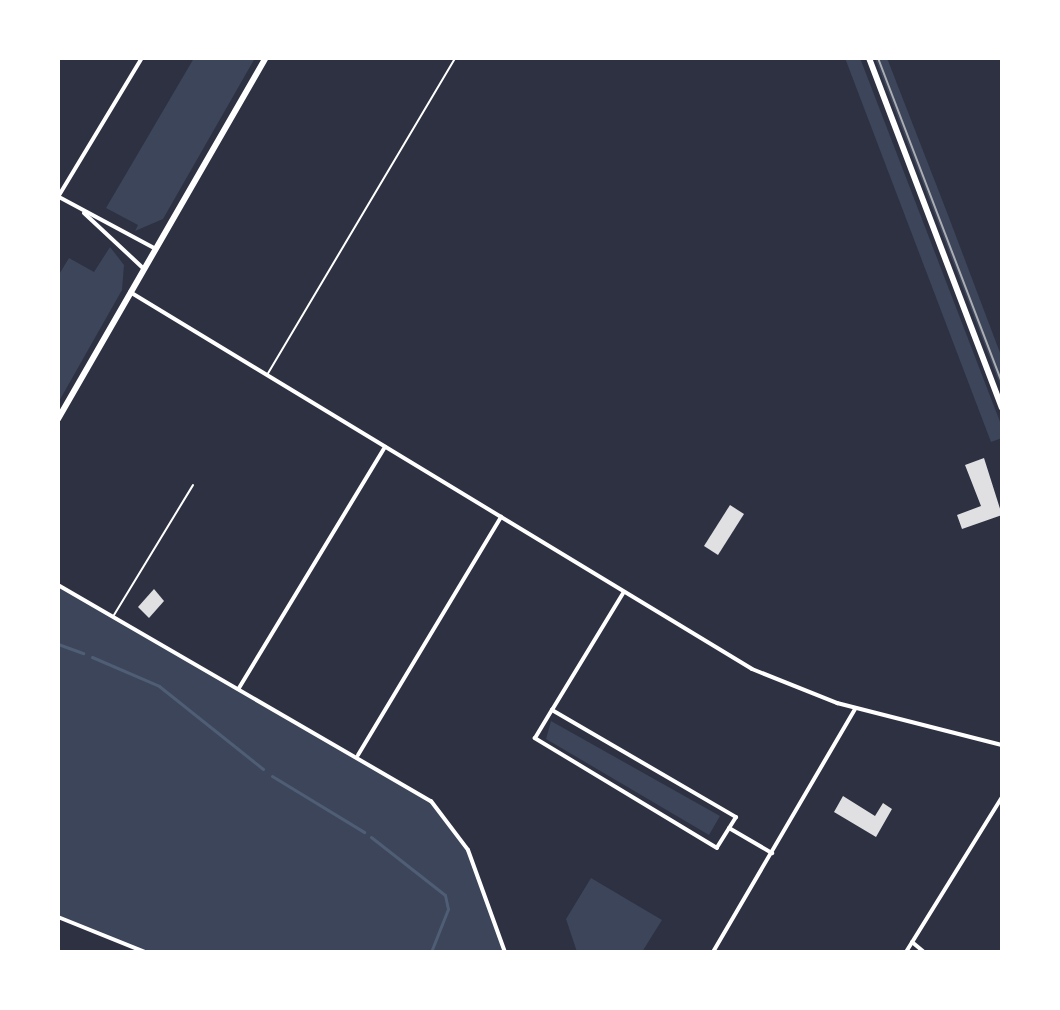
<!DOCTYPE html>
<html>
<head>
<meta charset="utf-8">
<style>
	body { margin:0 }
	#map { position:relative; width:1060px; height:1010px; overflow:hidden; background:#2d3142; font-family:"Fira Sans",sans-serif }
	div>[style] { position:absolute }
	.green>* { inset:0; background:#3c4559 }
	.stream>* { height:3px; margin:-1.5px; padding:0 1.5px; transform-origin:1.5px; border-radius:1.5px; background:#4f5d75 }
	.building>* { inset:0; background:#e0e0e3 }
	.service>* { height:2px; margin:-1px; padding:0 1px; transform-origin:1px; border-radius:1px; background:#fff }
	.minor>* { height:4px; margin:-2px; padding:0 2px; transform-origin:2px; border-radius:2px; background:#fff }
	.secondary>* { height:6px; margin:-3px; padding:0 3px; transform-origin:3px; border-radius:3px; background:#fff }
	.tram>* { height:2px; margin:-1px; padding:0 1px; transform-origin:1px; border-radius:1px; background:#abadb3 }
	span { translate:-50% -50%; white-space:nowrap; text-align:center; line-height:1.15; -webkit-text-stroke:8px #fff; paint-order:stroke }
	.frame { position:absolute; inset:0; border:60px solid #fff; pointer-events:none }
</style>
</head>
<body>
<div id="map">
	<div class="green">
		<i style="clip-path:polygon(194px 58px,255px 58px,163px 219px,135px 231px,138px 225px,106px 208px)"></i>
		<i style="clip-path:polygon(845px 58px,860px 58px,1002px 427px,1002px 438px,991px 442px)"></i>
		<i style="clip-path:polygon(875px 58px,887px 58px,948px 215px,1002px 358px,1002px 390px)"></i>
		<i style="clip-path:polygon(110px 247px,124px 265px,122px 290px,58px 403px,58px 276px,69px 258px,94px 272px)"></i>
		<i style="clip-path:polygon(58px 585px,431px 801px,468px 850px,505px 952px,145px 952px,58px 917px)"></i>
		<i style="clip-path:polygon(551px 721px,720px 816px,709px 835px,546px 739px)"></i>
		<i style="clip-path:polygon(591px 878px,662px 920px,642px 952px,577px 952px,566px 919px)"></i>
	</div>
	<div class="stream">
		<i style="left:58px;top:644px;width:27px;rotate:20deg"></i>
		<i style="left:92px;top:657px;width:73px;rotate:23.4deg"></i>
		<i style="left:159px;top:686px;width:133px;rotate:38.6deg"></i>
		<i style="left:272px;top:776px;width:108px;rotate:31.3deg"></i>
		<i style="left:371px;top:837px;width:94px;rotate:38.1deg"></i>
		<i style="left:445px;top:895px;width:14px;rotate:78deg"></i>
		<i style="left:448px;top:909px;width:46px;rotate:111.6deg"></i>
	</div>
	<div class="building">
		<i style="clip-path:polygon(984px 458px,1002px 515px,962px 529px,957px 515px,981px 506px,965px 465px)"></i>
		<i style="clip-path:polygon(730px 505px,744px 514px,718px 555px,704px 546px)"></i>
		<i style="clip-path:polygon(154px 589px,164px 601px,149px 618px,138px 607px)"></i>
		<i style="clip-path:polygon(843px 796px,875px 816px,883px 803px,892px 809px,876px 837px,834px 812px)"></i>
	</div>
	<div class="service">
		<i style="left:267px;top:375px;width:369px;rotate:-59.3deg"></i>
		<i style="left:114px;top:615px;width:152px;rotate:-58.7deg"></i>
	</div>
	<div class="minor">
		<i style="left:58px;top:197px;width:162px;rotate:-58.9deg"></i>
		<i style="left:59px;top:197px;width:110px;rotate:28.2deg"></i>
		<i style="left:84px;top:213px;width:82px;rotate:43deg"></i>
		<i style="left:130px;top:292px;width:727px;rotate:31.22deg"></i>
		<i style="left:752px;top:669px;width:92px;rotate:21.8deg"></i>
		<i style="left:837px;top:703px;width:170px;rotate:14.3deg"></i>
		<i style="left:58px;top:585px;width:431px;rotate:30.1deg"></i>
		<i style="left:431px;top:801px;width:61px;rotate:52.9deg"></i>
		<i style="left:468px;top:850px;width:109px;rotate:70.1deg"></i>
		<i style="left:239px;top:688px;width:282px;rotate:-58.8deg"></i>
		<i style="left:552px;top:710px;width:213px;rotate:30.2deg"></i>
		<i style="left:736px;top:817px;width:36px;rotate:122deg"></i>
		<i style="left:717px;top:848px;width:213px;rotate:-148.9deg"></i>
		<i style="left:535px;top:738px;width:33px;rotate:-59deg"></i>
		<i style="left:552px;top:710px;width:137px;rotate:-58.7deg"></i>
		<i style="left:358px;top:755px;width:278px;rotate:-59deg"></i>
		<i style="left:729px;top:828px;width:50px;rotate:30.2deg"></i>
		<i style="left:58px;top:917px;width:94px;rotate:21.9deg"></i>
		<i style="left:912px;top:942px;width:16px;rotate:40deg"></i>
		<i style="left:713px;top:952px;width:281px;rotate:-59.7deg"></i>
		<i style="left:906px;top:952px;width:182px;rotate:-58.2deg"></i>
	</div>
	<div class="secondary">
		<i style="left:869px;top:58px;width:374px;rotate:69.2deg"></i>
		<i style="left:58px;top:419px;width:417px;rotate:-60.1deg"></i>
	</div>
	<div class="tram">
		<i style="left:878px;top:58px;width:348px;rotate:69.1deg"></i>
	</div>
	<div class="frame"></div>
</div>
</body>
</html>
